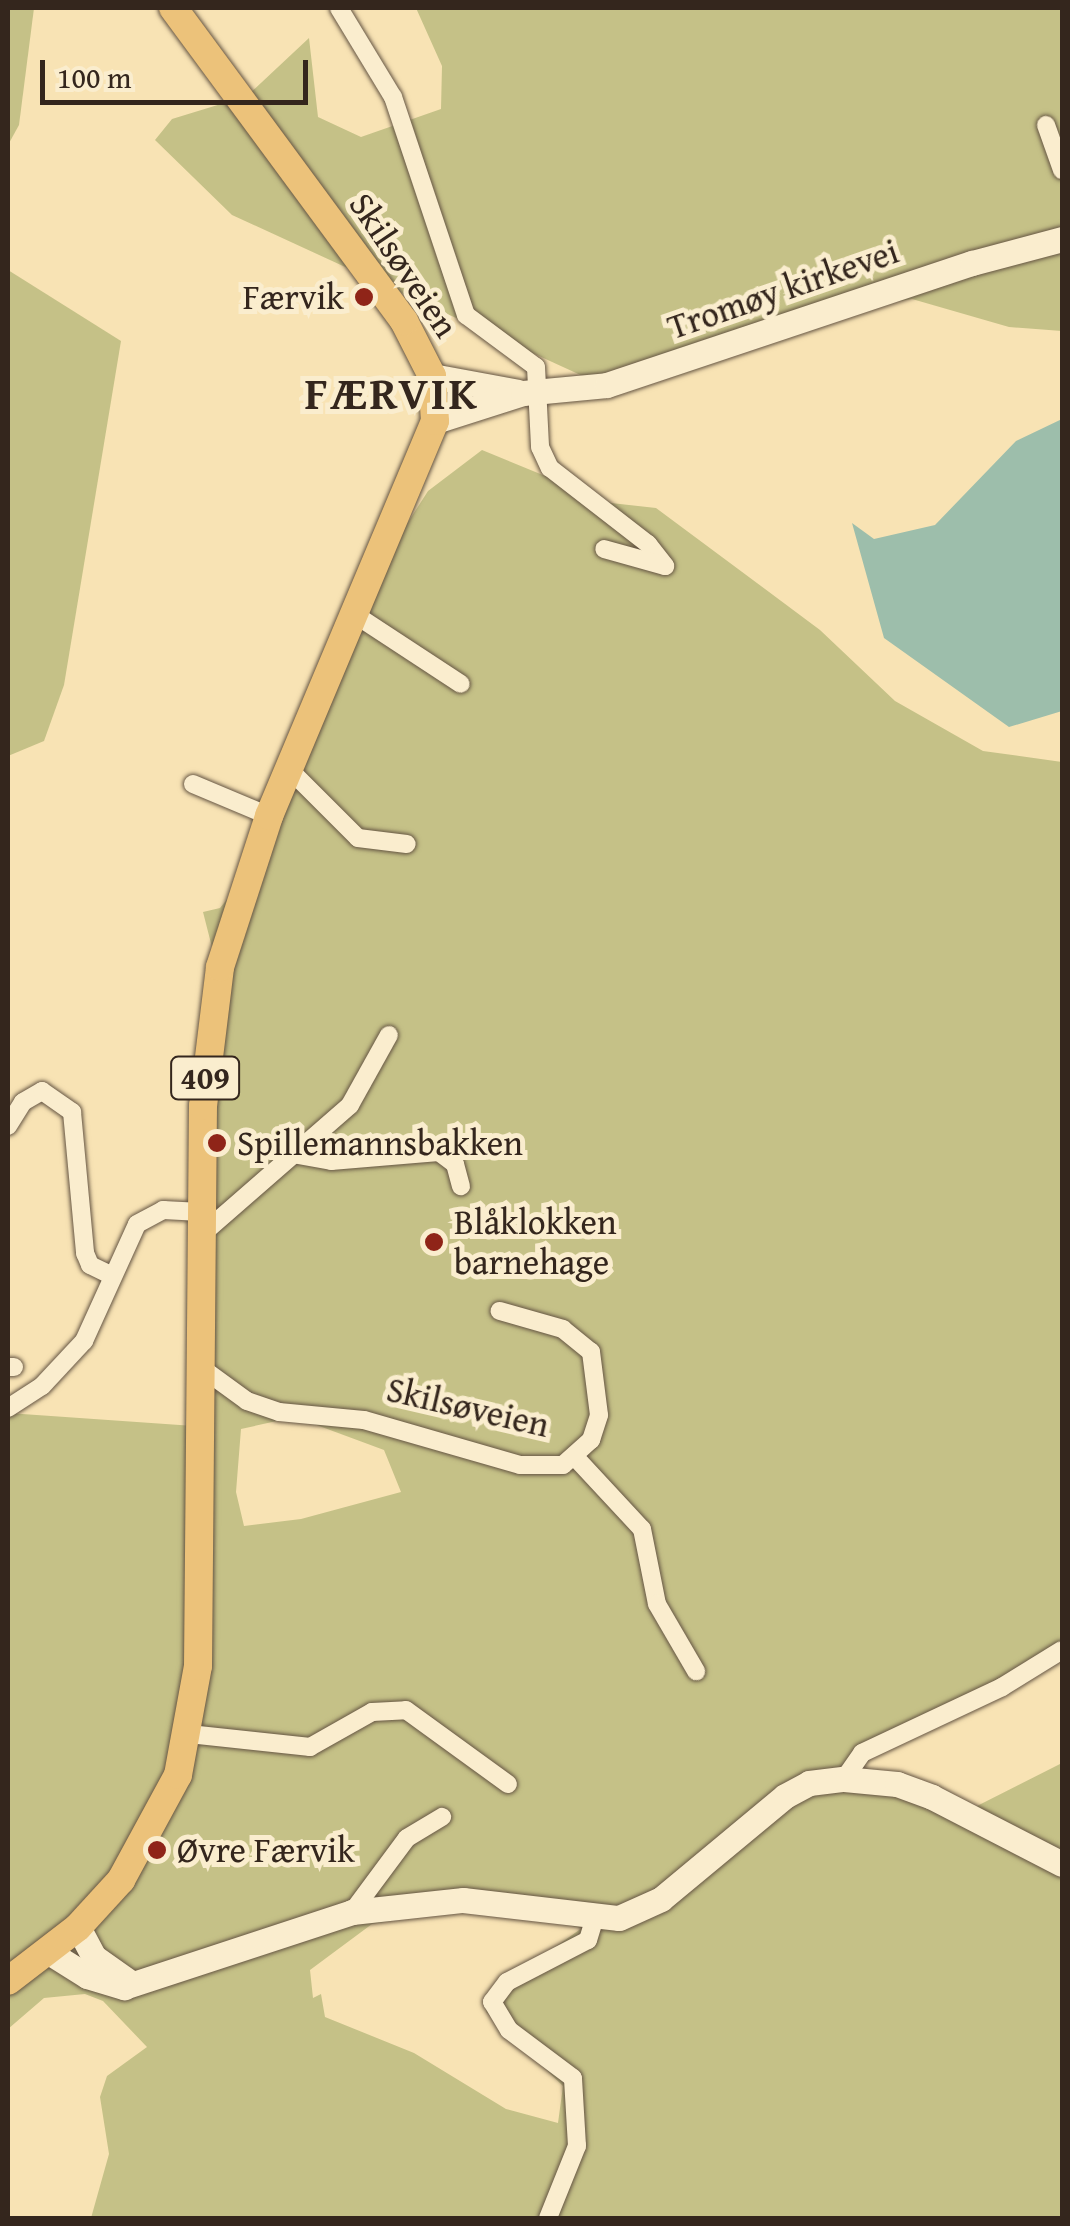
<!DOCTYPE html>
<html>
<head>
<meta charset="utf-8">
<style>
	body { margin:0 }
	#map { position:relative; width:1070px; height:2226px; overflow:hidden; background:#f8e3b4; font-family:"Gentium Book Plus",serif }
	div>[style] { position:absolute }
	.green>* { inset:0; background:#c5c187 }
	.water>* { inset:0; background:#9dbeab }
	.roads { filter:drop-shadow(0 0 2px #655543) drop-shadow(0 0 2px #655543) }
	.minor>* { height:18px; margin:-9px; padding:0 9px; transform-origin:9px; border-radius:9px; background:#faedce }
	.secondary>* { height:25px; margin:-12.5px; padding:0 12.5px; transform-origin:12.5px; border-radius:12.5px; background:#faedce }
	.primary>* { height:28px; margin:-14px; padding:0 14px; transform-origin:14px; border-radius:14px; background:#ecc27a }
	.dots>* { width:28px; height:28px; translate:-50% -50%; box-sizing:border-box; border:5px solid #faedce; border-radius:50% }
	span { translate:-50% -50%; white-space:nowrap; text-align:center; line-height:1.15; -webkit-text-stroke:10px #faedce; paint-order:stroke }
	.shield-label span { padding:2px 8px; background:#faedce; border:2px solid; border-radius:8px; -webkit-text-stroke-width:0 }
	.shield-label { font-size:32px; color:#34261d; font-weight:700 }
	.street-label { font-size:35px; color:#34261d }
	.poi-label { font-size:35px; color:#34261d }
	.right { translate:-100% -50%; text-align:right }
	.left { translate:0 -50%; text-align:left }
	.district-label { font-size:45px; color:#34261d; font-weight:700; letter-spacing:2.5px }
	.frame { position:absolute; inset:0; border:10px solid #34261d; pointer-events:none }
	.scale { position:absolute; left:40px; top:60px; width:268px; height:45px; box-sizing:border-box; border:5px solid #34261d; border-top:0; padding-left:12px; font-size:30px; line-height:35px; white-space:nowrap; color:#34261d; -webkit-text-stroke:8px #faedce; paint-order:stroke }
</style>
</head>
<body>
<div id="map">
	<div class="green">
		<i style="clip-path:polygon(8px 8px,34px 8px,19px 125px,8px 145px)"></i>
		<i style="clip-path:polygon(416px 8px,1062px 8px,1062px 331px,1009px 327px,912px 299px,811px 316px,611px 389px,232px 215px,155px 140px,172px 119px,247px 96px,309px 38px,318px 117px,361px 137px,441px 109px,442px 66px)"></i>
		<i style="clip-path:polygon(8px 270px,121px 341px,64px 685px,44px 741px,8px 756px)"></i>
		<i style="clip-path:polygon(evenodd,482px 450px,611px 503px,656px 508px,820px 630px,895px 701px,983px 751px,1062px 762px,1062px 1644px,846px 1764px,973px 1808px,1062px 1763px,1062px 2218px,91px 2218px,109px 2154px,100px 2097px,107px 2076px,147px 2047px,103px 2001px,85px 1994px,44px 1998px,8px 2029px,8px 1413px,194px 1426px,217px 967px,203px 912px,220px 908px,251px 870px,371px 580px,428px 491px,482px 450px,295px 1417px,384px 1450px,401px 1492px,301px 1519px,244px 1526px,236px 1492px,241px 1429px,295px 1417px,482px 450px,474px 1907px,582px 1928px,500px 1986px,486px 2012px,563px 2086px,558px 2123px,506px 2109px,414px 2053px,325px 2017px,321px 1994px,313px 1998px,310px 1970px,372px 1924px,474px 1907px)"></i>
	</div>
	<div class="water">
		<i style="clip-path:polygon(1062px 419px,1062px 711px,1009px 727px,884px 638px,852px 523px,874px 539px,935px 525px,1016px 441px)"></i>
	</div>
	<div class="roads">
		<div class="minor">
			<i style="left:339px;top:8px;width:104px;rotate:58.8deg"></i>
			<i style="left:393px;top:97px;width:230px;rotate:71.5deg"></i>
			<i style="left:466px;top:315px;width:87px;rotate:36.6deg"></i>
			<i style="left:536px;top:367px;width:80px;rotate:87.1deg"></i>
			<i style="left:540px;top:447px;width:23px;rotate:65deg"></i>
			<i style="left:550px;top:468px;width:124px;rotate:37.8deg"></i>
			<i style="left:648px;top:544px;width:28px;rotate:52deg"></i>
			<i style="left:665px;top:566px;width:63px;rotate:-164.4deg"></i>
			<i style="left:1046px;top:125px;width:48px;rotate:70.4deg"></i>
			<i style="left:351px;top:612px;width:131px;rotate:33.2deg"></i>
			<i style="left:288px;top:768px;width:99px;rotate:45deg"></i>
			<i style="left:358px;top:838px;width:49px;rotate:7deg"></i>
			<i style="left:193px;top:784px;width:82px;rotate:22.8deg"></i>
			<i style="left:8px;top:1126px;width:28px;rotate:-58deg"></i>
			<i style="left:23px;top:1102px;width:22px;rotate:-30deg"></i>
			<i style="left:42px;top:1091px;width:37px;rotate:35deg"></i>
			<i style="left:72px;top:1112px;width:142px;rotate:84.7deg"></i>
			<i style="left:85px;top:1253px;width:13px;rotate:67deg"></i>
			<i style="left:90px;top:1265px;width:25px;rotate:26deg"></i>
			<i style="left:298px;top:1155px;width:34px;rotate:10deg"></i>
			<i style="left:331px;top:1161px;width:108px;rotate:-4.8deg"></i>
			<i style="left:439px;top:1152px;width:20px;rotate:37deg"></i>
			<i style="left:455px;top:1164px;width:23px;rotate:75deg"></i>
			<i style="left:200px;top:1236px;width:199px;rotate:-41.1deg"></i>
			<i style="left:350px;top:1105px;width:80px;rotate:-60.9deg"></i>
			<i style="left:199px;top:1366px;width:59px;rotate:36.1deg"></i>
			<i style="left:247px;top:1401px;width:34px;rotate:19deg"></i>
			<i style="left:279px;top:1412px;width:85px;rotate:5.4deg"></i>
			<i style="left:364px;top:1420px;width:162px;rotate:16.1deg"></i>
			<i style="left:520px;top:1465px;width:43px"></i>
			<i style="left:563px;top:1465px;width:38px;rotate:-42deg"></i>
			<i style="left:591px;top:1440px;width:26px;rotate:-72deg"></i>
			<i style="left:599px;top:1415px;width:64px;rotate:-97.2deg"></i>
			<i style="left:591px;top:1352px;width:36px;rotate:-141deg"></i>
			<i style="left:563px;top:1329px;width:66px;rotate:-164.1deg"></i>
			<i style="left:8px;top:1367px;width:6px"></i>
			<i style="left:8px;top:1408px;width:40px;rotate:-32.9deg"></i>
			<i style="left:42px;top:1386px;width:62px;rotate:-47deg"></i>
			<i style="left:84px;top:1341px;width:128px;rotate:-65.6deg"></i>
			<i style="left:137px;top:1224px;width:30px;rotate:-28deg"></i>
			<i style="left:163px;top:1210px;width:38px;rotate:3deg"></i>
			<i style="left:575px;top:1457px;width:98px;rotate:47.1deg"></i>
			<i style="left:642px;top:1529px;width:76px;rotate:78.7deg"></i>
			<i style="left:657px;top:1604px;width:78px;rotate:59.8deg"></i>
			<i style="left:189px;top:1734px;width:122px;rotate:6.1deg"></i>
			<i style="left:310px;top:1747px;width:71px;rotate:-29.4deg"></i>
			<i style="left:372px;top:1712px;width:34px;rotate:-3deg"></i>
			<i style="left:406px;top:1710px;width:126px;rotate:36deg"></i>
			<i style="left:844px;top:1779px;width:32px;rotate:-55deg"></i>
			<i style="left:862px;top:1753px;width:155px;rotate:-25.2deg"></i>
			<i style="left:1002px;top:1687px;width:70px;rotate:-31.7deg"></i>
			<i style="left:352px;top:1912px;width:92px;rotate:-53.4deg"></i>
			<i style="left:407px;top:1838px;width:41px;rotate:-31deg"></i>
			<i style="left:548px;top:2218px;width:78px;rotate:-68.1deg"></i>
			<i style="left:577px;top:2146px;width:68px;rotate:-93.4deg"></i>
			<i style="left:573px;top:2078px;width:80px;rotate:-143.1deg"></i>
			<i style="left:509px;top:2030px;width:33px;rotate:-121deg"></i>
			<i style="left:492px;top:2002px;width:25px;rotate:-53deg"></i>
			<i style="left:507px;top:1982px;width:91px;rotate:-27.4deg"></i>
			<i style="left:588px;top:1940px;width:21px;rotate:-73deg"></i>
		</div>
		<div class="secondary">
			<i style="left:432px;top:376px;width:87px;rotate:10.5deg"></i>
			<i style="left:435px;top:421px;width:92px;rotate:-17.7deg"></i>
			<i style="left:523px;top:393px;width:84px;rotate:-5.4deg"></i>
			<i style="left:607px;top:385px;width:385px;rotate:-18.5deg"></i>
			<i style="left:972px;top:263px;width:93px;rotate:-14.9deg"></i>
			<i style="left:78px;top:1927px;width:34px;rotate:62deg"></i>
			<i style="left:94px;top:1957px;width:42px;rotate:35.2deg"></i>
			<i style="left:47px;top:1951px;width:47px;rotate:32deg"></i>
			<i style="left:87px;top:1976px;width:39px;rotate:17deg"></i>
			<i style="left:124px;top:1987px;width:240px;rotate:-18.2deg"></i>
			<i style="left:352px;top:1912px;width:112px;rotate:-6.2deg"></i>
			<i style="left:463px;top:1900px;width:157px;rotate:6.6deg"></i>
			<i style="left:619px;top:1918px;width:46px;rotate:-24.3deg"></i>
			<i style="left:661px;top:1899px;width:161px;rotate:-39.7deg"></i>
			<i style="left:785px;top:1796px;width:27px;rotate:-28deg"></i>
			<i style="left:809px;top:1783px;width:35px;rotate:-7deg"></i>
			<i style="left:844px;top:1779px;width:53px;rotate:5.4deg"></i>
			<i style="left:897px;top:1784px;width:37px;rotate:20deg"></i>
			<i style="left:932px;top:1797px;width:146px;rotate:27.3deg"></i>
		</div>
		<div class="primary">
			<i style="left:8px;top:1981px;width:88px;rotate:-37.6deg"></i>
			<i style="left:78px;top:1927px;width:64px;rotate:-47.5deg"></i>
			<i style="left:121px;top:1880px;width:119px;rotate:-61.5deg"></i>
			<i style="left:178px;top:1775px;width:111px;rotate:-79.6deg"></i>
			<i style="left:198px;top:1666px;width:560px;rotate:-89.49deg"></i>
			<i style="left:203px;top:1106px;width:140px;rotate:-83deg"></i>
			<i style="left:220px;top:967px;width:159px;rotate:-72deg"></i>
			<i style="left:269px;top:816px;width:428px;rotate:-67.2deg"></i>
			<i style="left:435px;top:421px;width:45px;rotate:-93.8deg"></i>
			<i style="left:432px;top:376px;width:62px;rotate:-117deg"></i>
			<i style="left:404px;top:321px;width:389px;rotate:-126.4deg"></i>
		</div>
	</div>
	<div class="dots">
		<i style="left:364px;top:297px;background:#8f2418"></i>
		<i style="left:217px;top:1143px;background:#8f2418"></i>
		<i style="left:434px;top:1242px;background:#8f2418"></i>
		<i style="left:157px;top:1850px;background:#8f2418"></i>
	</div>
	<div class="shield-label">
		<span style="left:205px;top:1078px">409</span>
	</div>
	<div class="street-label">
		<span style="left:404px;top:265px;rotate:56deg">Skilsøveien</span>
		<span style="left:783px;top:289px;rotate:-19deg">Tromøy kirkevei</span>
		<span style="left:468px;top:1407px;rotate:13deg">Skilsøveien</span>
	</div>
	<div class="poi-label">
		<span class="right" style="left:344px;top:297px">Færvik</span>
		<span class="left" style="left:237px;top:1143px">Spillemannsbakken</span>
		<span class="left" style="left:454px;top:1242px">Blåklokken<br>barnehage</span>
		<span class="left" style="left:177px;top:1850px">Øvre Færvik</span>
	</div>
	<div class="district-label">
		<span style="left:392px;top:393px">FÆRVIK</span>
	</div>
	<div class="frame"></div>
	<div class="scale">100 m</div>
</div>
</body>
</html>
